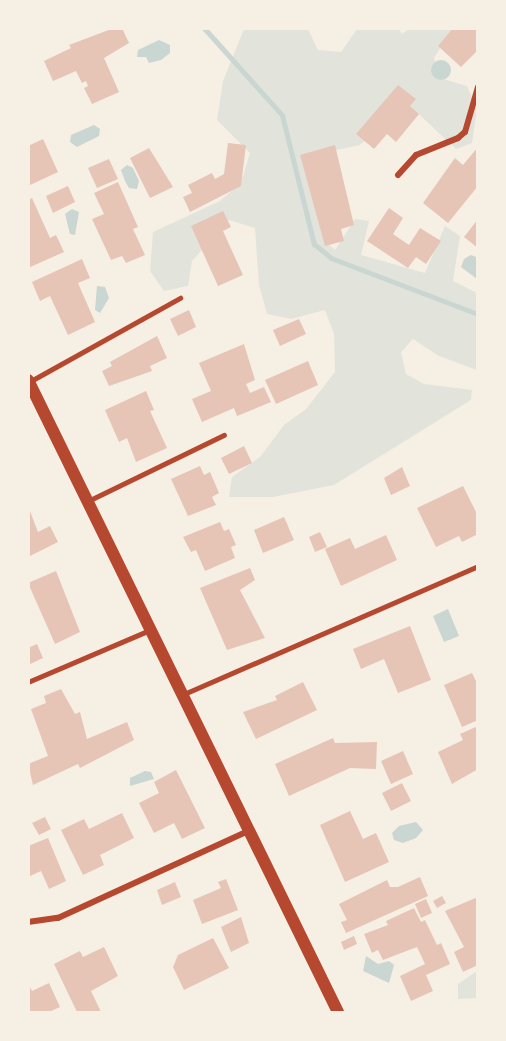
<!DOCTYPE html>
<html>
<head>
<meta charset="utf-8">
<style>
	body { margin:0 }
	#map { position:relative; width:506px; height:1041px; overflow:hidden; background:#f6efe4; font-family:"DM Sans",sans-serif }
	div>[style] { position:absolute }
	.green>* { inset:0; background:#e2e4dc }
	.water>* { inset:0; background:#c9d6d2 }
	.round { border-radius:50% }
	.stream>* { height:5px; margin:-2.5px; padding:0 2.5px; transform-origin:2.5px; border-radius:2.5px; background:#c9d6d2 }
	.building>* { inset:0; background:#e6c5b7 }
	.service>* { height:4.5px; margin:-2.25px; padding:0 2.25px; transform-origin:2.25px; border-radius:2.25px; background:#b5482f }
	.minor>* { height:6px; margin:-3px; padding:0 3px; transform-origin:3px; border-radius:3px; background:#b5482f }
	.secondary>* { height:12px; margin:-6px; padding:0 6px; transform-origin:6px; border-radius:6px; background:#b5482f }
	span { translate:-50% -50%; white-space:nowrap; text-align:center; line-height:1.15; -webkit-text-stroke:4.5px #f6efe4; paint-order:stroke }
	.frame { position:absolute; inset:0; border:30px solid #f6efe4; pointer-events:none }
</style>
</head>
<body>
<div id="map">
	<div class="green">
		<i style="clip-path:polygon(244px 29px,308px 29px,318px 50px,341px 52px,357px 29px,399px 29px,402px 34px,409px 29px,452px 29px,434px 58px,440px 78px,467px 86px,477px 109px,472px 143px,456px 149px,407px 103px,360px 145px,323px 153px,324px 240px,335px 250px,355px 219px,369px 221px,361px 255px,425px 273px,445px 226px,460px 236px,453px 281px,477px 293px,477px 370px,439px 356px,413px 339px,401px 352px,406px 374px,424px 384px,472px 390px,471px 400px,334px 485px,273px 497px,229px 497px,232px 477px,260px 457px,284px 425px,306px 409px,335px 372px,334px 334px,325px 310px,291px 319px,267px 314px,259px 285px,255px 228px,229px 220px,192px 261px,188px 286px,164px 291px,150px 271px,153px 232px,220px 201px,241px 183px,250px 153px,217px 120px,223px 81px)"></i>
		<i style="clip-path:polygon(477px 971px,477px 998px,458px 999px,458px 984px)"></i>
	</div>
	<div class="water">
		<i style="clip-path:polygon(159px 40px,170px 45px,170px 53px,161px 60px,149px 63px,146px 57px,137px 57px,138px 50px)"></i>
		<i class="round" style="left:431px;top:60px;width:20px;height:20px"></i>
		<i style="clip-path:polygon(94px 125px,100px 129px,99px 136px,77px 147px,70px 142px,71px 135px)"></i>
		<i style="clip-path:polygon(127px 165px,133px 168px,139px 181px,137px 189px,129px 188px,125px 181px,121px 170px)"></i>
		<i style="clip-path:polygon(72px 209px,79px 212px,75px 235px,70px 234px,65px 214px)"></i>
		<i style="clip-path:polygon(471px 255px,476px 257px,477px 279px,461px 267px,464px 259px)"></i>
		<i style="clip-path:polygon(97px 286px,105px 287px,109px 298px,100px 313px,95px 310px)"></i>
		<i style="clip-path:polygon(448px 609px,459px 636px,444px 642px,433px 616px)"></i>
		<i style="clip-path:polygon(145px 771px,151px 772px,154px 779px,130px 786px,130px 778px)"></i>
		<i style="clip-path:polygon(416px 822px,423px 830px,416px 838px,403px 843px,394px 840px,392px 833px,399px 826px)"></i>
		<i style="clip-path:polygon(366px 956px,378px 964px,389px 961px,394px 965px,389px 983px,363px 971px)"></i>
	</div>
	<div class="stream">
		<i style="left:204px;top:28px;width:117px;rotate:48.1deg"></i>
		<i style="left:282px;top:115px;width:133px;rotate:76.1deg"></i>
		<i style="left:314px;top:244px;width:22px;rotate:39deg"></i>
		<i style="left:331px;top:258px;width:157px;rotate:20.9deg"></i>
	</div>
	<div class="building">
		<i style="clip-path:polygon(114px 28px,122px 28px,129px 43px,104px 58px,119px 92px,92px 104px,84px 88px,88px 86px,86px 81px,82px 83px,76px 71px,53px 81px,44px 61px,71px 48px,69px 45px)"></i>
		<i style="clip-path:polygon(453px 28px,478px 28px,478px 50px,461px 67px,438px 46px)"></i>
		<i style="clip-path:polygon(398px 85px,416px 99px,410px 106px,419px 114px,396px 142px,387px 134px,374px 149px,356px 134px)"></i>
		<i style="clip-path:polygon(43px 139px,58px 172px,28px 186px,28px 146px)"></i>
		<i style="clip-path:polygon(228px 143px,246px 145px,241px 186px,190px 212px,183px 197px,192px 193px,188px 185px,212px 173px,215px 179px,224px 174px)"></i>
		<i style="clip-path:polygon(335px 145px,354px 225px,341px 229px,344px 241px,325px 246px,300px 155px)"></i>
		<i style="clip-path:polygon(478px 147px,478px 186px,448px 223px,423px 203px,455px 158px,463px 165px)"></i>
		<i style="clip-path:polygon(149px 148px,173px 187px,150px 198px,130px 158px)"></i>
		<i style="clip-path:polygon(109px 159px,118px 179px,97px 188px,88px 168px)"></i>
		<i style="clip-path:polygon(118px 182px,138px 227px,133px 229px,145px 255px,126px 263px,122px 256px,111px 260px,92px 219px,104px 214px,94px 193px)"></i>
		<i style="clip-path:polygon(68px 186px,75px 202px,53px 213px,46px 196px)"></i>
		<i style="clip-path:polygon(32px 198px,50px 238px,56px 235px,64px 252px,28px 268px,28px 200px)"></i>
		<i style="clip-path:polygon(389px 208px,403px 218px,393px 234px,409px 245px,420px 228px,441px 241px,426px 264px,416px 257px,408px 268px,367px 241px)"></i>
		<i style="clip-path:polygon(223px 211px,231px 227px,223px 231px,243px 275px,218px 286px,191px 226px)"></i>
		<i style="clip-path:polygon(478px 219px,478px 248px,464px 237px)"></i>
		<i style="clip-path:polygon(82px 259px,90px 278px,78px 283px,95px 322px,68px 335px,50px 296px,40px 301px,32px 282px)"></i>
		<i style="clip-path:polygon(189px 310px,196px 327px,178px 336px,170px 319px)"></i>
		<i style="clip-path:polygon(299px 319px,306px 334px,280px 346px,273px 330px)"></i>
		<i style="clip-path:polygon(157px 336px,167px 358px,150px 366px,152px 371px,109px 386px,102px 371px,112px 366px,110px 362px)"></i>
		<i style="clip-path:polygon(244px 344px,255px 380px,246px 384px,250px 393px,264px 387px,271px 402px,237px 416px,234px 408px,202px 422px,192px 399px,211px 391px,199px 363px)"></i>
		<i style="clip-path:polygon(308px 361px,318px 385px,276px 404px,265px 380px)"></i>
		<i style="clip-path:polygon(146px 391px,154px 410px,150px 411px,167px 448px,136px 462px,127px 438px,119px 442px,105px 410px)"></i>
		<i style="clip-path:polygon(244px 446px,252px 463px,229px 474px,221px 458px)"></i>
		<i style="clip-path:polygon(200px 466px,204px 475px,210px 472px,219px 493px,212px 497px,216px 505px,188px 516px,171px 479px)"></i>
		<i style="clip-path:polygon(402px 467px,410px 486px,391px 495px,384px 478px)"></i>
		<i style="clip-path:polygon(463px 486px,478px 516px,478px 534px,462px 542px,459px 536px,436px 547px,417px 508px)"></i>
		<i style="clip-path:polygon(28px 506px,38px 532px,50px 526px,58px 542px,28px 557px)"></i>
		<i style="clip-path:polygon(284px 517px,294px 540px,263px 553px,254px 530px)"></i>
		<i style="clip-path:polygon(220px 522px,224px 531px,229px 529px,236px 545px,231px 547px,235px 558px,205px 571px,196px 550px,191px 552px,183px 537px)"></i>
		<i style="clip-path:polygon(320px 532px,327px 547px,315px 552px,309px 537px)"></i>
		<i style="clip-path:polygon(386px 535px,397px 560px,341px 586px,325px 549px,350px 538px,355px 549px)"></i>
		<i style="clip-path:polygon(250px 568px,255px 580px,240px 590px,265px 638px,227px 650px,200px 588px)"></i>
		<i style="clip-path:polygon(56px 571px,80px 632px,55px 644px,28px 583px)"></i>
		<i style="clip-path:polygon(410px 626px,431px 680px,398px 693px,384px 659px,361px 669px,353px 649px)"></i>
		<i style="clip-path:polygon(37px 644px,43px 658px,28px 665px,28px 648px)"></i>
		<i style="clip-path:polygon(472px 673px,478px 685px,478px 720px,462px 727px,444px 685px)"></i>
		<i style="clip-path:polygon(303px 682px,317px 710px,256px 739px,243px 712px,277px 700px,275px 696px)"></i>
		<i style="clip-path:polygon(61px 689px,75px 714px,80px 712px,87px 739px,127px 722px,134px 740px,80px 768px,78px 764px,33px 785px,28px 764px,48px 756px,31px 709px,46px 703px,44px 696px)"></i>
		<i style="clip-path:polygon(478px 726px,478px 769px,452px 784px,438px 752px,463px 740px,460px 734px)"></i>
		<i style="clip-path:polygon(333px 738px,335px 743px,377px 742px,376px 769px,350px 768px,289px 796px,275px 764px)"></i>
		<i style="clip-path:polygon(403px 751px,413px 774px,391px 784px,381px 761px)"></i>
		<i style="clip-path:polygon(176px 770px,205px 828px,182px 839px,174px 823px,154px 833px,139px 803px,159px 793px,154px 782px)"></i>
		<i style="clip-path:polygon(402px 783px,411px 801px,391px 811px,382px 793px)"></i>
		<i style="clip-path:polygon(350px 811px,363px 839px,376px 833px,389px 862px,345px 882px,320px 825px)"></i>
		<i style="clip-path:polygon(122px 813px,134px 838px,100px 855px,104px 865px,83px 875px,61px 830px,84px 819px,89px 829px)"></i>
		<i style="clip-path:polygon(45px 817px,51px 829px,39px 835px,32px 823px)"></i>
		<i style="clip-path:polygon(48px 838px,66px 881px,49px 889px,41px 871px,28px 877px,28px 846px)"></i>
		<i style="clip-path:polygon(420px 877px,428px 896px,346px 933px,341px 922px,347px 920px,339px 904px,387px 880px,390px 887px,398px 887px)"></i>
		<i style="clip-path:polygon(226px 879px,238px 910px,202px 924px,193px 900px,221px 888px,218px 882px)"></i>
		<i style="clip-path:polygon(175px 882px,181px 897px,162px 905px,157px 890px)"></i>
		<i style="clip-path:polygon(442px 896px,446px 903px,437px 908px,433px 901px)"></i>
		<i style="clip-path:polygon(478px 897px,478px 965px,463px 972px,454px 952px,464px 947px,445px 911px)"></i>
		<i style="clip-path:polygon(426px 899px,432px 913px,421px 918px,415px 904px)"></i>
		<i style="clip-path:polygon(414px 908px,421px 922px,425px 920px,437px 945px,441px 943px,450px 964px,426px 975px,433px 991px,411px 1001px,400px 976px,425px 964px,417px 947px,383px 960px,378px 950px,372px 953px,364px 934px,388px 925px,386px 921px)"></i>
		<i style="clip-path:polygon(241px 917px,249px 943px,231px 952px,221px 927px)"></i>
		<i style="clip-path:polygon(354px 936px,357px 944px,344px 950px,341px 942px)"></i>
		<i style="clip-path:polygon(213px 938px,229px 968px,184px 990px,173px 967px,178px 955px)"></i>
		<i style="clip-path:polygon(104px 947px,118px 976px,91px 991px,101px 1012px,77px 1012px,54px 964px,80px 951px,83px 957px)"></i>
		<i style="clip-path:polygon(28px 983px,32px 991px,49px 983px,60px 1007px,49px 1012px,28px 1012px)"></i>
	</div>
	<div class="service">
		<i style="left:29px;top:382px;width:173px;rotate:-29.1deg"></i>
		<i style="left:88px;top:501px;width:151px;rotate:-25.9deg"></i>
		<i style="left:28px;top:682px;width:133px;rotate:-23.1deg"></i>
		<i style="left:184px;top:694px;width:321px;rotate:-23.5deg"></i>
	</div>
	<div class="minor">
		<i style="left:398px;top:175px;width:27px;rotate:-48deg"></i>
		<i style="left:416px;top:155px;width:45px;rotate:-22deg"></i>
		<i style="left:458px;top:138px;width:9px;rotate:-41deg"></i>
		<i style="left:465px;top:132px;width:47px;rotate:-73.9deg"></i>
		<i style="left:28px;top:922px;width:30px;rotate:-8deg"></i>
		<i style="left:58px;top:918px;width:211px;rotate:-24.6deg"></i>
	</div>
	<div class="secondary">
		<i style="left:28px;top:380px;width:704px;rotate:63.87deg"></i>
	</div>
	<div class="frame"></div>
</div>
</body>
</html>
